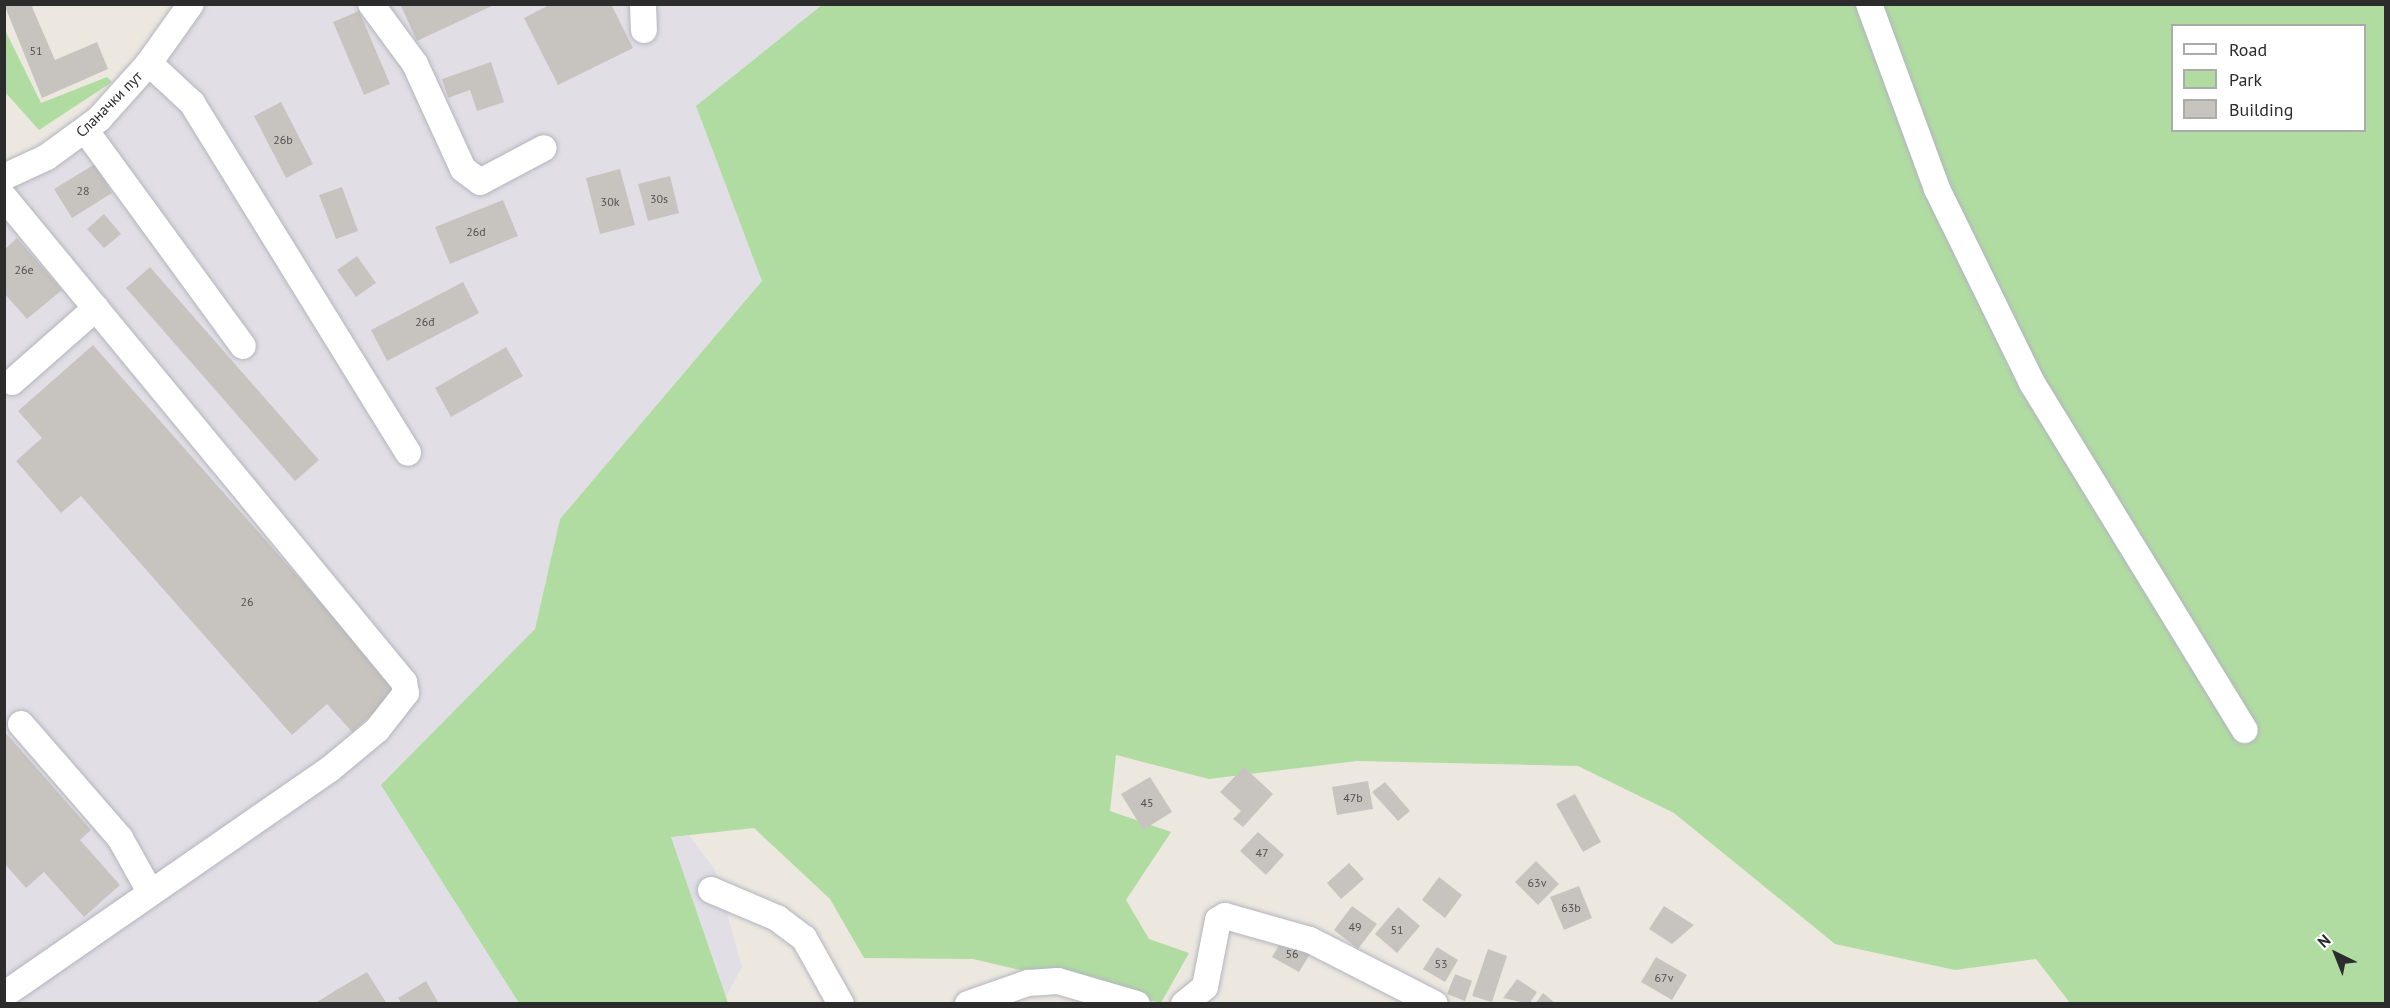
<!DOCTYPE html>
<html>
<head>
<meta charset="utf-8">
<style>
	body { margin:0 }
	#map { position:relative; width:2390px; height:1008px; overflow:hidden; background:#ece8e0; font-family:"PT Sans",sans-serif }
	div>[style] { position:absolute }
	.industrial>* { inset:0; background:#e1dfe5 }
	.green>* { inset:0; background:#b0dca2 }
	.building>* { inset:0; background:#c7c4bf }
	.roads { filter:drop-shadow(0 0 2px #b3b4be) drop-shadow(0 0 2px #b3b4be) }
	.minor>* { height:26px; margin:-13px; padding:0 13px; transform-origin:13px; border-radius:13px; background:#fff }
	span { translate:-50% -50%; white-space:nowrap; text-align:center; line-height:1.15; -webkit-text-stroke:5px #fff; paint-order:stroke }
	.number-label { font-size:12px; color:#535251 }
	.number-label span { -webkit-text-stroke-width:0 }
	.street-label { font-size:15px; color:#2c2c2c }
	.frame { position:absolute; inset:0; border:6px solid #2c2c2c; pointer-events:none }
	.legend { position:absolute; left:2171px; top:24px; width:195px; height:108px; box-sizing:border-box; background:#fff; border:2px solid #ababab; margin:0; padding:8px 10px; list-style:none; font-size:18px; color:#2c2c2c }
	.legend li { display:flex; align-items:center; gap:12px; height:30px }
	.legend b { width:30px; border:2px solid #ababab }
	.north { position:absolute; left:2306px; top:924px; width:60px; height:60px; -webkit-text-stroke:4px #fff; paint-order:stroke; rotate:317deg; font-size:16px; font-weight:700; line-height:24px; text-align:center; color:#2c2c2c }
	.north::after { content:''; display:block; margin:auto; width:21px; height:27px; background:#2c2c2c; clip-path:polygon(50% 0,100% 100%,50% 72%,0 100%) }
</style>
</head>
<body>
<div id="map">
	<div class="industrial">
		<i style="clip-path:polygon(192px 5px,973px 5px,762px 281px,560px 519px,535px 629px,715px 870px,742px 967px,723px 1003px,5px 1004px,5px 177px,47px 157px)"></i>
	</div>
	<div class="green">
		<i style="clip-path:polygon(evenodd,822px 5px,2385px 5px,2385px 1003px,2070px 1003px,2036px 959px,1955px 970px,1835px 944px,1674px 813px,1578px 766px,1357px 761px,1209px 779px,1116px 755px,1110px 811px,1171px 832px,1126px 900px,1149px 939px,1189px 953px,1161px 1003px,973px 959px,864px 958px,830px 899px,754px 828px,671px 837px,728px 1003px,519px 1003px,381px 785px,535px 629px,560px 519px,762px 281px,696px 106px,822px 5px,2172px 26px,2364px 26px,2364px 130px,2172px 130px,2172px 26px)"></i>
		<i style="clip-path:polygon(5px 30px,41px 103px,107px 77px,112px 82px,39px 130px,5px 92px)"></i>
	</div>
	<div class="building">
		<i style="clip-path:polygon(4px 4px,37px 4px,32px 7px,55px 60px,97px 42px,108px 69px,42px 98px)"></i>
		<i style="clip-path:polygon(400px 4px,496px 4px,417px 41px)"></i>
		<i style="clip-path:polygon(551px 4px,611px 4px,633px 48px,558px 85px,524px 18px)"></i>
		<i style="clip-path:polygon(359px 11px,390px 84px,364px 95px,333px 22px)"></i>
		<i style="clip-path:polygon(491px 62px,504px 102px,477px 111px,470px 90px,448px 98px,442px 79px)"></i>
		<i style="clip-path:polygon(281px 102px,313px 164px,286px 178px,254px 116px)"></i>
		<i style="clip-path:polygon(95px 164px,112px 193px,72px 218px,54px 189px)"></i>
		<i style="clip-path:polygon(620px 169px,635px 225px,600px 234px,586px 178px)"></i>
		<i style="clip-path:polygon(670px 176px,679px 213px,648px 221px,638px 184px)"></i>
		<i style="clip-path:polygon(342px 187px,358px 231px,336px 239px,319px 195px)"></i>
		<i style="clip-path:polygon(503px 200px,518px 236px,450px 264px,435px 227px)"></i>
		<i style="clip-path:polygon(104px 214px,121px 234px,104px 248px,87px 229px)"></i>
		<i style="clip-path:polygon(17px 238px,62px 290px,27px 319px,4px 293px,4px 250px)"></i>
		<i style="clip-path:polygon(357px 256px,376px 283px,356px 297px,337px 270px)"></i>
		<i style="clip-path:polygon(150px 267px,319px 460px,295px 481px,126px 288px)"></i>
		<i style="clip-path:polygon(463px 282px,479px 313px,387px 361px,371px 330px)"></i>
		<i style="clip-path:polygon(93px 345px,399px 691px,352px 732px,327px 704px,292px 735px,81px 496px,61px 513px,16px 461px,42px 438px,18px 411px)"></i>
		<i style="clip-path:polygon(506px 347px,523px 376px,451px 417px,435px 388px)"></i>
		<i style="clip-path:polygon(4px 731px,91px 830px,80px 840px,120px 885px,84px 917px,44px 872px,26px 888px,4px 863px)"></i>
		<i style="clip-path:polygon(1244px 767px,1273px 794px,1243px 827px,1233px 819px,1241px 811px,1220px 792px)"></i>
		<i style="clip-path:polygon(1150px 777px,1172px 812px,1143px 830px,1121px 794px)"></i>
		<i style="clip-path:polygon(1368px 781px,1373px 809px,1337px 815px,1332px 787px)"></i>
		<i style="clip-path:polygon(1385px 782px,1410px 811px,1398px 821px,1372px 792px)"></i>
		<i style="clip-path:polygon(1575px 794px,1601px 842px,1583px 852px,1556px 804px)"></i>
		<i style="clip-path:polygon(1258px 832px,1284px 855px,1266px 875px,1240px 851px)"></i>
		<i style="clip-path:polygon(1536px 861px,1559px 884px,1538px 905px,1515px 882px)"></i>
		<i style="clip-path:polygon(1349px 863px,1364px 879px,1341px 899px,1327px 883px)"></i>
		<i style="clip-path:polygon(1439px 877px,1462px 895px,1445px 918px,1422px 900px)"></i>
		<i style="clip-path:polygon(1579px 886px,1592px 918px,1564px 930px,1550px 897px)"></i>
		<i style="clip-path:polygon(1352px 906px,1377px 924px,1358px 949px,1334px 930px)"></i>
		<i style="clip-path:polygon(1664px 906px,1694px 925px,1672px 944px,1649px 929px)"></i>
		<i style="clip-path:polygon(1398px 907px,1420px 926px,1397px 953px,1375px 934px)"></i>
		<i style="clip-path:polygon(1285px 935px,1312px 951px,1299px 972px,1272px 957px)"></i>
		<i style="clip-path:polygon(1437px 947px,1458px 960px,1445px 982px,1423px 969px)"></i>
		<i style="clip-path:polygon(1488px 949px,1507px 956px,1492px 1002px,1472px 996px)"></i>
		<i style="clip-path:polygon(1656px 957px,1687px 975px,1672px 1000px,1641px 982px)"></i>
		<i style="clip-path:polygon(367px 972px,387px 1004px,314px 1004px,338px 989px)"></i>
		<i style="clip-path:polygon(1455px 974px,1472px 981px,1465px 1001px,1447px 994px)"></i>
		<i style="clip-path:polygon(1517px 979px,1537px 992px,1529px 1004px,1503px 998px)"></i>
		<i style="clip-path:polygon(426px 981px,439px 1004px,402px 1004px,398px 998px)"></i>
		<i style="clip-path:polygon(1543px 993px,1556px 1004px,1535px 1004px)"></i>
	</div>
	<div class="roads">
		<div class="minor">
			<i style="left:371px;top:4px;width:74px;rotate:53.7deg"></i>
			<i style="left:415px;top:64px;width:115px;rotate:65.4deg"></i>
			<i style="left:463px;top:169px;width:21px;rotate:37deg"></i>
			<i style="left:480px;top:182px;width:72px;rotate:-28deg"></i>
			<i style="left:643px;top:4px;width:26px;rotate:88deg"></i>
			<i style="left:1869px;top:4px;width:197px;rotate:69.8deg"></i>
			<i style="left:1937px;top:189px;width:216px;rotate:63.9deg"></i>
			<i style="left:2032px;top:383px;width:407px;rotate:58.5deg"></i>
			<i style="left:149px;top:63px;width:59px;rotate:42.9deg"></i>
			<i style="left:192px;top:103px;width:411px;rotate:58.3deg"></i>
			<i style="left:86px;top:131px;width:266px;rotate:53.9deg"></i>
			<i style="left:4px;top:177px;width:47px;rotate:-24.9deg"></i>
			<i style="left:47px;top:157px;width:64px;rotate:-36.2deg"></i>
			<i style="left:99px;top:119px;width:75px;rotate:-48.2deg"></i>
			<i style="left:149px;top:63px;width:72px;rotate:-54.6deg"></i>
			<i style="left:4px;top:197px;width:629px;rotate:50.49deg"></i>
			<i style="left:404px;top:682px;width:11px;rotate:80deg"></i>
			<i style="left:406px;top:693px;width:47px;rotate:128.1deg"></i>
			<i style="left:377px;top:730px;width:61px;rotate:140.3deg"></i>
			<i style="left:330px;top:769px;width:397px;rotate:145.3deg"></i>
			<i style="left:12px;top:382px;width:112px;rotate:-41.4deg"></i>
			<i style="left:21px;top:724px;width:151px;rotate:49deg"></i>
			<i style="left:120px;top:838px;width:62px;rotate:60.9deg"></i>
			<i style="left:711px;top:890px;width:72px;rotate:23deg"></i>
			<i style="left:777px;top:918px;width:34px;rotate:37deg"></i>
			<i style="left:804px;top:938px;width:76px;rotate:60.7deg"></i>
			<i style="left:968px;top:1004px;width:64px;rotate:-19.3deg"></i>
			<i style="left:1028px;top:983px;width:30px;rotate:-4deg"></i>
			<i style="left:1058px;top:981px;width:82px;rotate:16.2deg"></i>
			<i style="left:1184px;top:1004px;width:27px;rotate:-39deg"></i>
			<i style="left:1205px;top:987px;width:68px;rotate:-79deg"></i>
			<i style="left:1218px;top:920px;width:8px;rotate:-30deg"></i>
			<i style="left:1225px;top:916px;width:88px;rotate:15.8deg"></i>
			<i style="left:1310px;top:940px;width:140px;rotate:27.1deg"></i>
		</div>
	</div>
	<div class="number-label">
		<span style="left:36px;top:51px">51</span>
		<span style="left:283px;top:140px">26b</span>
		<span style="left:83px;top:191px">28</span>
		<span style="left:659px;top:199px">30s</span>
		<span style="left:610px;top:202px">30k</span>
		<span style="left:476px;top:232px">26d</span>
		<span style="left:24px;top:270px">26e</span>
		<span style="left:425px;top:322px">26đ</span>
		<span style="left:247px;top:602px">26</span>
		<span style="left:1353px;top:798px">47b</span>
		<span style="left:1147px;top:803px">45</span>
		<span style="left:1262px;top:853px">47</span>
		<span style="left:1537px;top:883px">63v</span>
		<span style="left:1571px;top:908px">63b</span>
		<span style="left:1355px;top:927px">49</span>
		<span style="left:1397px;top:930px">51</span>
		<span style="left:1292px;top:954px">56</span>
		<span style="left:1441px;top:964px">53</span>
		<span style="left:1664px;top:978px">67v</span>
	</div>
	<div class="street-label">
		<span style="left:109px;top:104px;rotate:-45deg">Сланачки пут</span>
	</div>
	<div class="frame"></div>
	<ul class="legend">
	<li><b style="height:8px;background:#fff"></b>Road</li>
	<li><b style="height:16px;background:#b0dca2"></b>Park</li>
	<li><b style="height:16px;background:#c7c4bf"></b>Building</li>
	</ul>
	<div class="north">N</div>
</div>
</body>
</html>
